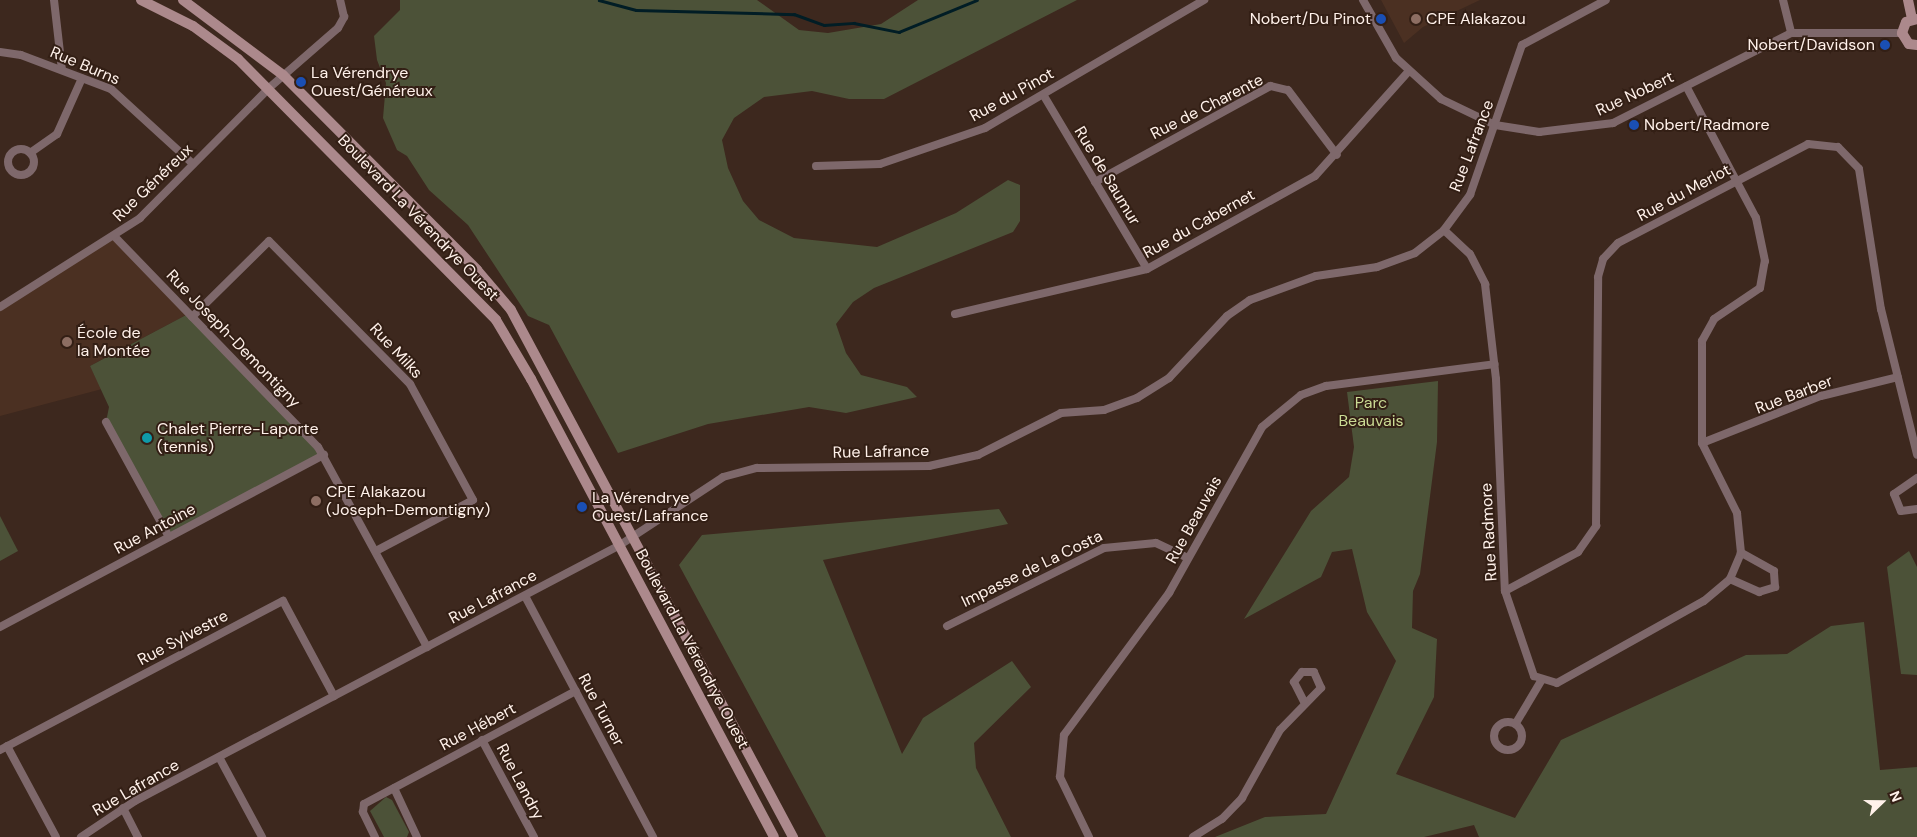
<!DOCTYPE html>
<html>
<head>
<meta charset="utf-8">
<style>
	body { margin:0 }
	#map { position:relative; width:1917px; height:837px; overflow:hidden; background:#3d281e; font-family:"DM Sans",sans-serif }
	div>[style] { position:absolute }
	.built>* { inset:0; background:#4b3022 }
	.green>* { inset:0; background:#4c5238 }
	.stream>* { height:2.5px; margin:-1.25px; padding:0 1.25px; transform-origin:1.25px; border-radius:1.25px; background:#011d25 }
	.street>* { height:8px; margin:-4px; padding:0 4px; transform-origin:4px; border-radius:4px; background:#7e686b }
	.street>.ring { margin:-4px; padding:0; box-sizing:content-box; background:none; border:8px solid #7e686b; border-radius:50% }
	.secondary>* { height:10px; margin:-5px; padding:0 5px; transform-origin:5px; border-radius:5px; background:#ac898c }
	.dots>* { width:14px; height:14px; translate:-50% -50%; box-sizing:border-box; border:2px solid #331f15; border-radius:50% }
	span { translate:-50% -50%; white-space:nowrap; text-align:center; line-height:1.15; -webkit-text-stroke:4px #331f15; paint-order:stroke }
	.poi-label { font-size:16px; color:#fff1ea }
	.right { translate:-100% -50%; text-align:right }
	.left { translate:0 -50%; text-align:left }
	.street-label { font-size:16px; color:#fff1ea }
	.park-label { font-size:16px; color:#cada94 }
	.north { position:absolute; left:1857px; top:777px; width:50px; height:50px; -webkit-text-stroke:4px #331f15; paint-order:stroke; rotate:68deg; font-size:14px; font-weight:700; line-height:20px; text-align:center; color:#fff1ea }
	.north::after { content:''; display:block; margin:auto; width:18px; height:22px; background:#fff1ea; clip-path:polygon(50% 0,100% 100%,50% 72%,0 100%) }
</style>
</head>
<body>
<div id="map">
	<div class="built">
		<i style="clip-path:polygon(1381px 0,1480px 0,1423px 27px,1404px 43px)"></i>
		<i style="clip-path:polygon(115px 237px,188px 314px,90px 366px,102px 389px,0 416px,0 307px)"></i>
	</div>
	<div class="green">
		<i style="clip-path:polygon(400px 0,757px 0,799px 30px,828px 33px,881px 24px,918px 0,1077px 0,884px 99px,849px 99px,812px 91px,764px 97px,734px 118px,722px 140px,728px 168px,743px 201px,759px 220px,794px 238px,877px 247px,956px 213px,1008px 180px,1020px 185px,1020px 221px,1013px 232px,874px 288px,853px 302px,836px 324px,846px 353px,861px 375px,907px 387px,917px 397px,846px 413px,809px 407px,708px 424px,618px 453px,549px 325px,528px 316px,468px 225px,429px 190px,407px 156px,397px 150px,383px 118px,386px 83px,377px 60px,374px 36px,400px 10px)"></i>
		<i style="clip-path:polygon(188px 314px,324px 455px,169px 537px,106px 422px,109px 407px,90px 366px)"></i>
		<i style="clip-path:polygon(1438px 381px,1437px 442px,1420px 574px,1413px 591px,1412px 628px,1437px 639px,1434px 697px,1396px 774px,1515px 818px,1561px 740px,1746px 655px,1787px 654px,1831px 626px,1864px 622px,1880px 770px,1917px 767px,1917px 837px,1479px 837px,1474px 825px,1424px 837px,1215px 837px,1265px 817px,1326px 814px,1396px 661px,1367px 612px,1352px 549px,1332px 552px,1321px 577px,1244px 619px,1311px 511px,1349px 477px,1354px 447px,1347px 392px)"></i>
		<i style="clip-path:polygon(999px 509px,1008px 524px,823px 560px,902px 754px,923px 718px,1012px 661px,1031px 687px,974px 743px,976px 768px,1011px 837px,826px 837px,679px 565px,702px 535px)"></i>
		<i style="clip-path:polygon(0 516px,18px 551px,0 561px)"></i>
		<i style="clip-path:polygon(1909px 551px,1917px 567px,1917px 675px,1901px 674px,1887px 567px)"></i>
		<i style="clip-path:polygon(386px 797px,392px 800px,409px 832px,407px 837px,384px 837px,370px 811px)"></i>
	</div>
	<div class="stream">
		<i style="left:599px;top:0;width:38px;rotate:15deg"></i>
		<i style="left:636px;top:10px;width:158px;rotate:1.5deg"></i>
		<i style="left:794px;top:14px;width:32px;rotate:20deg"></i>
		<i style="left:824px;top:25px;width:30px;rotate:-4deg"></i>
		<i style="left:854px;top:23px;width:46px;rotate:11.3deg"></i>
		<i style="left:899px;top:32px;width:84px;rotate:-22.3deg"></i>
	</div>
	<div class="street">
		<i style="left:54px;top:0;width:70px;rotate:83.5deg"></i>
		<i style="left:1363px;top:0;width:67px;rotate:60.4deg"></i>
		<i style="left:1396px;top:58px;width:61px;rotate:42.3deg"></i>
		<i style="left:1441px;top:99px;width:60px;rotate:25.7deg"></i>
		<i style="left:1495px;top:125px;width:45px;rotate:9deg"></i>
		<i style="left:1539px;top:132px;width:75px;rotate:-6.9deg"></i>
		<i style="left:1613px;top:123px;width:199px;rotate:-26.8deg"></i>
		<i style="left:1791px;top:33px;width:111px"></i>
		<i style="left:1783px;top:0;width:34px;rotate:76deg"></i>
		<i style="left:0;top:52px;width:21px;rotate:8deg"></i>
		<i style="left:21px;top:55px;width:96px;rotate:20.7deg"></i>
		<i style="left:111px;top:89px;width:111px;rotate:42.4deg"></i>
		<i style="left:1044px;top:96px;width:201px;rotate:59.2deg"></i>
		<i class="ring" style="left:8px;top:149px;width:18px;height:18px"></i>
		<i style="left:30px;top:153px;width:33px;rotate:-35deg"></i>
		<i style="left:57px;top:134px;width:61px;rotate:-65.9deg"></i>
		<i style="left:816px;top:166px;width:64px;rotate:-1.8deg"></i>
		<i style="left:880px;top:164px;width:111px;rotate:-18.9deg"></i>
		<i style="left:985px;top:128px;width:254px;rotate:-30.3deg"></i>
		<i style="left:1095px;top:182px;width:200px;rotate:-28.7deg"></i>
		<i style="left:1270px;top:86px;width:18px;rotate:13deg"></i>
		<i style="left:1288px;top:90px;width:81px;rotate:53deg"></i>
		<i style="left:1444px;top:230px;width:35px;rotate:43deg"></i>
		<i style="left:1470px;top:254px;width:34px;rotate:63deg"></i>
		<i style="left:1485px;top:284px;width:96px;rotate:83.4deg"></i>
		<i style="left:1496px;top:379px;width:212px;rotate:87.6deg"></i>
		<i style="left:1505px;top:591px;width:90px;rotate:71.2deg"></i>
		<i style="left:1534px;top:676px;width:24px;rotate:17deg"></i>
		<i style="left:1557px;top:683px;width:168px;rotate:-29.2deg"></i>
		<i style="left:1704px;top:601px;width:34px;rotate:-40deg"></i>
		<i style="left:1730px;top:579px;width:28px;rotate:-67deg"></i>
		<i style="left:1741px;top:553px;width:40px;rotate:-95.7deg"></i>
		<i style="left:1737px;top:513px;width:78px;rotate:-116.6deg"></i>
		<i style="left:1702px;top:443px;width:102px;rotate:-90deg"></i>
		<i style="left:1702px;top:341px;width:25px;rotate:-61deg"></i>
		<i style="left:1714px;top:319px;width:55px;rotate:-34deg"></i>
		<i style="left:1760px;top:288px;width:27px;rotate:-80deg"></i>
		<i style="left:1765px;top:261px;width:44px;rotate:-101.8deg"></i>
		<i style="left:1756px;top:218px;width:149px;rotate:-117.9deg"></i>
		<i style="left:115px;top:237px;width:292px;rotate:46deg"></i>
		<i style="left:318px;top:447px;width:228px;rotate:61.4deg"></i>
		<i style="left:0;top:307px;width:166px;rotate:-32.4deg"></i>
		<i style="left:140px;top:218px;width:183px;rotate:-45.2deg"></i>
		<i style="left:269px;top:88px;width:91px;rotate:-41deg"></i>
		<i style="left:338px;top:28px;width:13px;rotate:-61deg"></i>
		<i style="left:344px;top:17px;width:17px;rotate:-103deg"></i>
		<i style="left:955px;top:314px;width:197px;rotate:-13.2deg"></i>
		<i style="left:1147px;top:269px;width:192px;rotate:-29deg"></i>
		<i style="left:1315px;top:176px;width:140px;rotate:-48.2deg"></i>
		<i style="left:192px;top:317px;width:108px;rotate:-44.6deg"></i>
		<i style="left:269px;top:241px;width:201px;rotate:45.4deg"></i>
		<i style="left:410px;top:384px;width:132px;rotate:61.5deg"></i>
		<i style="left:473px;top:500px;width:110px;rotate:152.3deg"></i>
		<i style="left:106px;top:422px;width:131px;rotate:61.3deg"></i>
		<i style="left:1702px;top:443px;width:128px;rotate:-21.6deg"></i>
		<i style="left:1821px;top:396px;width:79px;rotate:-13.9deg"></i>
		<i style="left:1917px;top:478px;width:28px;rotate:145deg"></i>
		<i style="left:1894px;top:494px;width:18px;rotate:68deg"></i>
		<i style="left:1901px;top:511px;width:16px;rotate:-7deg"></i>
		<i style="left:1730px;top:579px;width:32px;rotate:24deg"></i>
		<i style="left:1759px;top:592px;width:17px;rotate:-17deg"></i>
		<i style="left:1775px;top:587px;width:16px;rotate:-94deg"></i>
		<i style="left:1774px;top:571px;width:38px;rotate:-151deg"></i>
		<i style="left:1505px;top:591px;width:83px;rotate:-28.1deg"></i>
		<i style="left:1578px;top:552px;width:32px;rotate:-55deg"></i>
		<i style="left:1596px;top:526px;width:249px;rotate:-89.5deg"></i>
		<i style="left:1598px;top:277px;width:19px;rotate:-74deg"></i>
		<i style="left:1603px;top:259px;width:22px;rotate:-47deg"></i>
		<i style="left:1618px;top:243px;width:214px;rotate:-27.5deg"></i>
		<i style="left:1808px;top:144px;width:30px;rotate:6deg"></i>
		<i style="left:1838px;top:147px;width:30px;rotate:46deg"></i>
		<i style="left:1859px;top:169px;width:142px;rotate:81.1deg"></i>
		<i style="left:1881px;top:309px;width:150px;rotate:76.1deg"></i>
		<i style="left:525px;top:596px;width:273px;rotate:62deg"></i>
		<i style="left:947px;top:626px;width:175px;rotate:-26.4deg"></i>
		<i style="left:1104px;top:548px;width:52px;rotate:-5.5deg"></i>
		<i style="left:1156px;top:543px;width:35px;rotate:25deg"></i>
		<i style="left:0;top:627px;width:367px;rotate:-28deg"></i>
		<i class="ring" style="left:1494px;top:722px;width:20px;height:20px"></i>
		<i style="left:1516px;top:723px;width:49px;rotate:-59.2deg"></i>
		<i style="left:482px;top:740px;width:110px;rotate:61.8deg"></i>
		<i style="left:7px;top:746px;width:103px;rotate:61.7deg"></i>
		<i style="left:0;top:750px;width:320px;rotate:-27.8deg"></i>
		<i style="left:283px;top:601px;width:108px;rotate:61.8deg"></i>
		<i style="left:219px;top:757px;width:91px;rotate:61.7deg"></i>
		<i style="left:394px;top:788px;width:54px;rotate:64.9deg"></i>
		<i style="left:123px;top:808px;width:33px;rotate:63deg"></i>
		<i style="left:81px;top:837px;width:65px;rotate:-33.7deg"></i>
		<i style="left:135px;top:801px;width:548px;rotate:-27.83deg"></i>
		<i style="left:620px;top:545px;width:123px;rotate:-33.4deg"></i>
		<i style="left:723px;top:477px;width:35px;rotate:-15deg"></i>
		<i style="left:757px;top:468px;width:172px;rotate:-0.7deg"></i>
		<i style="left:929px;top:466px;width:50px;rotate:-12.7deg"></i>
		<i style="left:978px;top:455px;width:93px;rotate:-26.8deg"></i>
		<i style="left:1061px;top:413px;width:43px;rotate:-4deg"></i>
		<i style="left:1104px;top:410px;width:35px;rotate:-20deg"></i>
		<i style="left:1137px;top:398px;width:38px;rotate:-32deg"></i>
		<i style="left:1169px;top:378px;width:85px;rotate:-46.9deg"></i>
		<i style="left:1227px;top:316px;width:28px;rotate:-35deg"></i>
		<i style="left:1250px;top:300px;width:70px;rotate:-20deg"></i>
		<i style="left:1316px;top:276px;width:62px;rotate:-8.4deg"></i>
		<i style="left:1377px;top:267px;width:40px;rotate:-20.2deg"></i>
		<i style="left:1415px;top:253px;width:37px;rotate:-38deg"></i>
		<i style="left:1444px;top:230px;width:44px;rotate:-53.4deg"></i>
		<i style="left:1470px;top:195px;width:159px;rotate:-70.9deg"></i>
		<i style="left:1522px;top:45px;width:95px;rotate:-28.2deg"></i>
		<i style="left:375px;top:837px;width:28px;rotate:-116deg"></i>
		<i style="left:363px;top:812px;width:8px;rotate:-83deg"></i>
		<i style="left:364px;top:804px;width:240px;rotate:-28.1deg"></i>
		<i style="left:1089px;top:837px;width:67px;rotate:-115.8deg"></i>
		<i style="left:1060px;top:777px;width:42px;rotate:-84.6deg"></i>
		<i style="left:1064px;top:735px;width:177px;rotate:-53.5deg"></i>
		<i style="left:1169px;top:593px;width:190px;rotate:-60.7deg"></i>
		<i style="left:1262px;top:427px;width:50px;rotate:-39.4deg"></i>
		<i style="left:1301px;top:395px;width:27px;rotate:-20deg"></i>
		<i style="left:1326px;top:386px;width:170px;rotate:-7.4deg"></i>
		<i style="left:1193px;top:837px;width:34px;rotate:-32deg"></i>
		<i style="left:1222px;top:819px;width:29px;rotate:-46deg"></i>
		<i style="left:1242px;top:798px;width:78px;rotate:-60.8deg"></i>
		<i style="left:1280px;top:730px;width:59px;rotate:-45.7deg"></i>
		<i style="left:1321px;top:688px;width:17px;rotate:-114deg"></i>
		<i style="left:1314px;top:672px;width:12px;rotate:180deg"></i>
		<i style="left:1302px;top:672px;width:13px;rotate:129deg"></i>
		<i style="left:1294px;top:682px;width:22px;rotate:63deg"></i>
	</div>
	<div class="secondary">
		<i style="left:141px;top:0;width:58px;rotate:26.6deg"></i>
		<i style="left:193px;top:26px;width:56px;rotate:36.3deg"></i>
		<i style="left:238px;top:59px;width:367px;rotate:45.3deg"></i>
		<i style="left:496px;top:320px;width:69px;rotate:59.3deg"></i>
		<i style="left:531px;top:379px;width:518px;rotate:62.05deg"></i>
		<i style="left:183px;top:0;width:125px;rotate:36.9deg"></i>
		<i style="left:283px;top:75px;width:275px;rotate:45.1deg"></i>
		<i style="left:477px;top:270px;width:52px;rotate:49.6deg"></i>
		<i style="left:511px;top:310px;width:598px;rotate:61.85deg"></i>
		<i style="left:1908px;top:0;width:19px;rotate:78deg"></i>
		<i style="left:1917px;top:19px;width:11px;rotate:165deg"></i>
		<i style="left:1906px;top:22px;width:12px;rotate:110deg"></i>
		<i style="left:1902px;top:33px;width:13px;rotate:58deg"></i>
		<i style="left:1909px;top:44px;width:8px;rotate:7deg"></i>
	</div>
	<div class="dots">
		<i style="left:1381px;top:19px;background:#1a4fb4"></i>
		<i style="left:1416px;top:19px;background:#8d6e63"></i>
		<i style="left:1885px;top:45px;background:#1a4fb4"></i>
		<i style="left:301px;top:82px;background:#1a4fb4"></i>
		<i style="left:1634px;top:125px;background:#1a4fb4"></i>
		<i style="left:67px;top:342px;background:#8d6e63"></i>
		<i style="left:147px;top:438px;background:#0f9aa8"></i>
		<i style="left:316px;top:501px;background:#8d6e63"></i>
		<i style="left:582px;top:507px;background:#1a4fb4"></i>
	</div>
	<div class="poi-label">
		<span class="right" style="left:1371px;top:19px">Nobert/Du Pinot</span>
		<span class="left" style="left:1426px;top:19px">CPE Alakazou</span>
		<span class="right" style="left:1875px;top:45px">Nobert/Davidson</span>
		<span class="left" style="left:311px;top:82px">La Vérendrye<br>Ouest/Généreux</span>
		<span class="left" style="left:1644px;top:125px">Nobert/Radmore</span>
		<span class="left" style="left:77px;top:342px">École de<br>la Montée</span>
		<span class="left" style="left:157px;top:438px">Chalet Pierre-Laporte<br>(tennis)</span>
		<span class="left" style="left:326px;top:501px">CPE Alakazou<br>(Joseph-Demontigny)</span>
		<span class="left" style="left:592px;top:507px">La Vérendrye<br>Ouest/Lafrance</span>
	</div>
	<div class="street-label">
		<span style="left:85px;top:66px;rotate:23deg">Rue Burns</span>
		<span style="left:1635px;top:94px;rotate:-25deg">Rue Nobert</span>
		<span style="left:1012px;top:95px;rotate:-29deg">Rue du Pinot</span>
		<span style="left:1207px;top:107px;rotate:-27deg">Rue de Charente</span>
		<span style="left:1472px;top:146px;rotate:-69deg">Rue Lafrance</span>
		<span style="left:1107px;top:176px;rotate:59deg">Rue de Saumur</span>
		<span style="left:153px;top:183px;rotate:-44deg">Rue Généreux</span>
		<span style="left:1684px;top:193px;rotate:-28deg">Rue du Merlot</span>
		<span style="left:418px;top:218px;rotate:46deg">Boulevard La Vérendrye Ouest</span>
		<span style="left:1199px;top:224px;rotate:-29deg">Rue du Cabernet</span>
		<span style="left:233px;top:339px;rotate:46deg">Rue Joseph-Demontigny</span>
		<span style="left:396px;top:351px;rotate:47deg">Rue Milks</span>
		<span style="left:1794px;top:395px;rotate:-21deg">Rue Barber</span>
		<span style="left:881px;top:452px;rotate:-1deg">Rue Lafrance</span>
		<span style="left:1194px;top:520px;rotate:-61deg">Rue Beauvais</span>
		<span style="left:155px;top:529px;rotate:-28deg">Rue Antoine</span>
		<span style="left:1489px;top:532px;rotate:-93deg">Rue Radmore</span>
		<span style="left:1032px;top:569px;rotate:-26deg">Impasse de La Costa</span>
		<span style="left:493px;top:597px;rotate:-28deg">Rue Lafrance</span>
		<span style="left:183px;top:638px;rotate:-28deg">Rue Sylvestre</span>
		<span style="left:692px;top:649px;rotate:62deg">Boulevard La Vérendrye Ouest</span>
		<span style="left:601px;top:710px;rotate:62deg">Rue Turner</span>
		<span style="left:478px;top:727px;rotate:-28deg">Rue Hébert</span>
		<span style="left:520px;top:782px;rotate:62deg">Rue Landry</span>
		<span style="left:136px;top:788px;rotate:-30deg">Rue Lafrance</span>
	</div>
	<div class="park-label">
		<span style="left:1371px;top:412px">Parc<br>Beauvais</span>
	</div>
	<div class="north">N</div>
</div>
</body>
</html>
